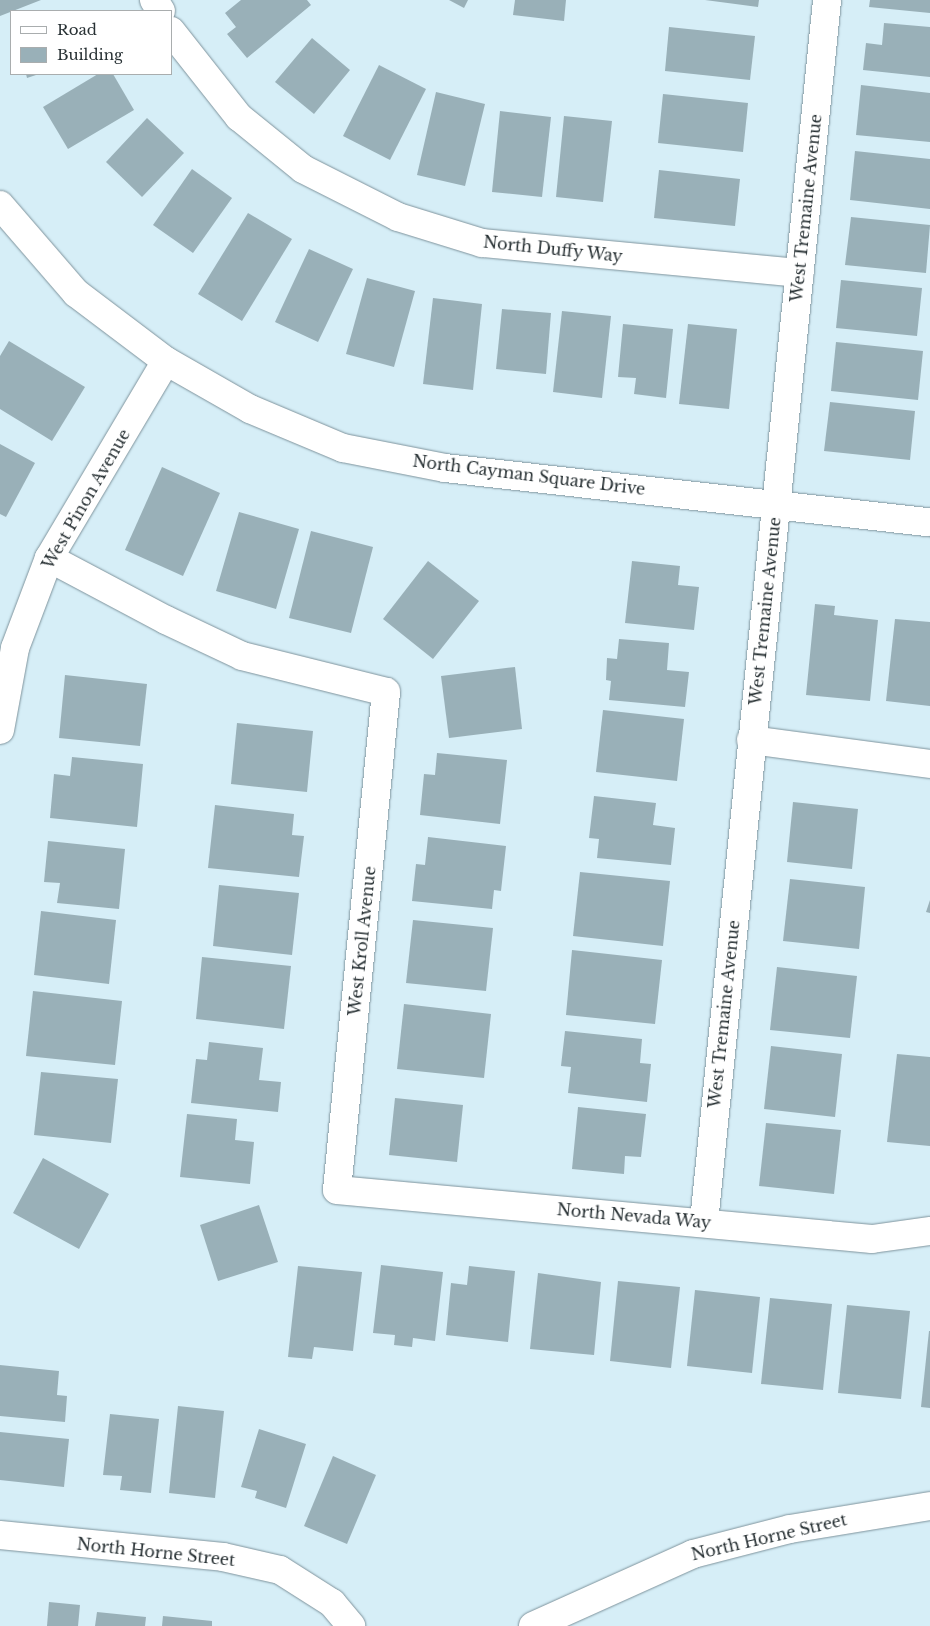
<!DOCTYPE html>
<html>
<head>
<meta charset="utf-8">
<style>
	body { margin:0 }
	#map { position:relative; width:930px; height:1626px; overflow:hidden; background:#d6eef7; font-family:"Libre Baskerville",serif }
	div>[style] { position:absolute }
	.building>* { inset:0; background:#99b0b8 }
	.roads { filter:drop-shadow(0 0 1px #7e939c) drop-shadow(0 0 1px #7e939c) }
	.street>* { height:28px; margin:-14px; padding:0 14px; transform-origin:14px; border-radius:14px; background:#fff }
	.secondary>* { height:28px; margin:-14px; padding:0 14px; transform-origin:14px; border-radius:14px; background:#fff }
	span { translate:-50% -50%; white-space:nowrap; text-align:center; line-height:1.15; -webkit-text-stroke:4px #fff; paint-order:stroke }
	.street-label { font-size:16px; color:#283134 }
	.legend { position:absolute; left:10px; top:10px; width:162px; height:65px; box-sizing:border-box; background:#fff; border:1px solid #a9adae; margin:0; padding:6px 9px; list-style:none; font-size:15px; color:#283134 }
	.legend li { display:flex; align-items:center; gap:10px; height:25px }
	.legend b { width:25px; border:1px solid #a9adae }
</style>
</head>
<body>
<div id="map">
	<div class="building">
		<i style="clip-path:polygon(0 0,41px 0,0 16px)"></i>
		<i style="clip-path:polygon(241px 0,307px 0,311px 5px,247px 58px,227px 34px,236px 27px,225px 13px)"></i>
		<i style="clip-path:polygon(449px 0,468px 0,464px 8px)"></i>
		<i style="clip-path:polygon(515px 0,566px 0,564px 21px,513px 15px)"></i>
		<i style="clip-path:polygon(705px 0,759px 0,758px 7px)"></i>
		<i style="clip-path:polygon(870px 0,930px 0,930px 13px,869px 7px)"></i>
		<i style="clip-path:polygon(884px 23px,930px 27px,930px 77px,863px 70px,866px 43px,882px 45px)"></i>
		<i style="clip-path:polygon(669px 27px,755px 36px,750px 80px,665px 71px)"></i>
		<i style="clip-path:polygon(312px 38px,350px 70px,314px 114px,275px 82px)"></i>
		<i style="clip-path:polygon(379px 65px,426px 89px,390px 160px,343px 136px)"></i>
		<i style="clip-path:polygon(26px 74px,39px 74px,27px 78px)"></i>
		<i style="clip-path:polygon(98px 74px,113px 74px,134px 110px,68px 149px,43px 107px)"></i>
		<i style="clip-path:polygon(861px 85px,930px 93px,930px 142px,856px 135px)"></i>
		<i style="clip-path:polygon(436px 92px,485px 104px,465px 186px,417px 175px)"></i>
		<i style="clip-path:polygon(663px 94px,748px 103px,743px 152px,658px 143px)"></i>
		<i style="clip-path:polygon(500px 111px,551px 117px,542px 197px,492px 192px)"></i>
		<i style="clip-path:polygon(564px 116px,612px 121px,603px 202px,556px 197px)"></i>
		<i style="clip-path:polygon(147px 118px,184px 153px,142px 197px,106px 162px)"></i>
		<i style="clip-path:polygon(855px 151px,930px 159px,930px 209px,850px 200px)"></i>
		<i style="clip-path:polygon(192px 169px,232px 198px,193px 253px,153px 225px)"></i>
		<i style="clip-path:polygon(659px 170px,740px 179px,735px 226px,654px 218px)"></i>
		<i style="clip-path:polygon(248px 213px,292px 239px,242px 321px,198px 294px)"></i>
		<i style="clip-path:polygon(851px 217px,930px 225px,926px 273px,845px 265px)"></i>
		<i style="clip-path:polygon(309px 249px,353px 269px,318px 342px,275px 322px)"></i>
		<i style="clip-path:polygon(367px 278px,415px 291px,394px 367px,346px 354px)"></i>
		<i style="clip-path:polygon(841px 280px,922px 288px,917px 336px,836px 328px)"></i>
		<i style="clip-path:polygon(433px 298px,482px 304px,473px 390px,423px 384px)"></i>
		<i style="clip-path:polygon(502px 309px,551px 313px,546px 374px,496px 369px)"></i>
		<i style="clip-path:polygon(562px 311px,611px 316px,602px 398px,553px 392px)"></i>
		<i style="clip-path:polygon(623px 324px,673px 329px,666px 398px,634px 394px,636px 378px,618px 377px)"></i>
		<i style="clip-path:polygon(688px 324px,737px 329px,729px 409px,679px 404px)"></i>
		<i style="clip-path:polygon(9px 341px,85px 387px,52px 441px,0 409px,0 356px)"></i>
		<i style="clip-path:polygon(836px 342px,923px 351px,918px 400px,831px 391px)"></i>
		<i style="clip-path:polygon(830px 402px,915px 411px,910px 460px,824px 451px)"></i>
		<i style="clip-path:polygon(0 444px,35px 463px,6px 517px,0 514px)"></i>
		<i style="clip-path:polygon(162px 467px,220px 493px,183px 576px,125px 550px)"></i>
		<i style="clip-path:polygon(239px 512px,299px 529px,276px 609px,216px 591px)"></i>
		<i style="clip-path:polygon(311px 531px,373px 547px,351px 633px,289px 618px)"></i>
		<i style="clip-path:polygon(428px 561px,479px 601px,433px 659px,383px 619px)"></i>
		<i style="clip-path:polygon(632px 561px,680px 566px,678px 585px,699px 587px,694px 630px,625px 623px)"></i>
		<i style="clip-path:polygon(815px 604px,835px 606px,834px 615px,878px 620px,870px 701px,806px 695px)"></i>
		<i style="clip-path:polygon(895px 619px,930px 622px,930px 706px,886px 701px)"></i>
		<i style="clip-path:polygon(619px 639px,669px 643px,667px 670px,689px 672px,685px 707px,609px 700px,611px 681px,606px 680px,607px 658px,617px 659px)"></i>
		<i style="clip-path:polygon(515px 667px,522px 729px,449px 738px,441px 676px)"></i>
		<i style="clip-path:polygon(65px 675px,147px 684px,140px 746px,59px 738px)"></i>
		<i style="clip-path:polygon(603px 710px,684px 719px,677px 781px,596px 772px)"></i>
		<i style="clip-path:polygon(237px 723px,313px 731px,307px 792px,231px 784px)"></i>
		<i style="clip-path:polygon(437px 753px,507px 760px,500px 824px,420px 815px,424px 774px,435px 775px)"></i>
		<i style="clip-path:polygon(72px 757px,143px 764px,137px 827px,50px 818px,54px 774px,70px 776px)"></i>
		<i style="clip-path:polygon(594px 796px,656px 803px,653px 825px,675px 828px,671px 865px,597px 858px,599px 839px,589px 838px)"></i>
		<i style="clip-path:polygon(793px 802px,858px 809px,852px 869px,787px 862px)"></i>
		<i style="clip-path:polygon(215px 805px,294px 814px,292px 835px,304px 836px,299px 877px,208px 868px)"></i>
		<i style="clip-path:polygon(428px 837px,506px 846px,501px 891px,494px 890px,492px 909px,412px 901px,416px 864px,425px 865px)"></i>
		<i style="clip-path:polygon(48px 841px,125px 849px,119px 909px,57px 903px,60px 883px,44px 882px)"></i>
		<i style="clip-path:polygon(580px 872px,670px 881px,663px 946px,573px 936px)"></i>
		<i style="clip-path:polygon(790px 879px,865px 887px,859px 949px,783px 941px)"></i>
		<i style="clip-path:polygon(219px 885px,299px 893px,292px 955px,213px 946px)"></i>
		<i style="clip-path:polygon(930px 900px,930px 913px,926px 912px)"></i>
		<i style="clip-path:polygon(41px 911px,116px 920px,109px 984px,34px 975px)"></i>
		<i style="clip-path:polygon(413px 920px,493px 928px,486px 991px,406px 983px)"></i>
		<i style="clip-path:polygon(572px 950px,662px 960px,655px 1024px,566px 1015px)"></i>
		<i style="clip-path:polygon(202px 957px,291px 966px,284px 1029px,196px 1019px)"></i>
		<i style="clip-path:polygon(777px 967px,857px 976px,850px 1038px,770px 1030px)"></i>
		<i style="clip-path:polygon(33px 991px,122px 1001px,115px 1065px,26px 1056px)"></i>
		<i style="clip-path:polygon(404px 1004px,491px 1014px,484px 1078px,397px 1069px)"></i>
		<i style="clip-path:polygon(565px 1031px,642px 1039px,640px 1063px,651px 1064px,647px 1102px,568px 1093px,571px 1067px,561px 1066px)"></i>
		<i style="clip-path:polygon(209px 1042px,263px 1048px,259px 1080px,281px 1082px,278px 1112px,191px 1103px,196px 1059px,207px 1060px)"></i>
		<i style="clip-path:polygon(771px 1046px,842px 1054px,835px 1117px,764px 1109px)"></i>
		<i style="clip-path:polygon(897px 1054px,930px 1057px,930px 1146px,887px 1142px)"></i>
		<i style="clip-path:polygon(41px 1072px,118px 1079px,111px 1143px,34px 1135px)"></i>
		<i style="clip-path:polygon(395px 1098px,463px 1105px,457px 1162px,389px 1155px)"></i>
		<i style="clip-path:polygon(578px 1107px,646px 1114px,641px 1157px,625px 1156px,624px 1174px,572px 1169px)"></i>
		<i style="clip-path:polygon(187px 1114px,237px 1119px,235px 1140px,254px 1142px,250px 1184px,180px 1177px)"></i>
		<i style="clip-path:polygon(766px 1123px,841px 1130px,834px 1194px,759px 1186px)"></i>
		<i style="clip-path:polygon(43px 1158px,109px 1194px,79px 1249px,13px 1213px)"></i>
		<i style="clip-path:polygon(259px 1205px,278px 1262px,218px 1281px,200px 1225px)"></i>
		<i style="clip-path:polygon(381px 1265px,443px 1272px,435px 1341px,413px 1338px,412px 1347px,394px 1345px,395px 1335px,373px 1333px)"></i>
		<i style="clip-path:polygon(298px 1266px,362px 1272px,353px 1351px,314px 1347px,312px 1359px,288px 1357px)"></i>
		<i style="clip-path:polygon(469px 1266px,515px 1271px,508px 1342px,446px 1335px,451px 1283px,467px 1285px)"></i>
		<i style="clip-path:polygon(538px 1273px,601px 1282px,594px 1355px,530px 1349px)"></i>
		<i style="clip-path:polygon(618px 1281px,680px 1287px,671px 1368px,610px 1361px)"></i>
		<i style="clip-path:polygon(695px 1290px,760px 1297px,752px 1373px,687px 1366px)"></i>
		<i style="clip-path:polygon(770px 1298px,832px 1304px,823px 1390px,761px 1384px)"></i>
		<i style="clip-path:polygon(847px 1305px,910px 1311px,901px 1399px,838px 1393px)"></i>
		<i style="clip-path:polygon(929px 1331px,930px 1331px,930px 1408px,921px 1407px)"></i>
		<i style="clip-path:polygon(0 1365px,59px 1371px,57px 1395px,67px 1396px,65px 1422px,0 1416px)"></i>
		<i style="clip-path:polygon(178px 1406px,224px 1411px,215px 1498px,169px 1493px)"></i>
		<i style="clip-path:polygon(110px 1414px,159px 1419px,151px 1493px,120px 1490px,122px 1476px,103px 1475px)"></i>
		<i style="clip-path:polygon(259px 1429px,306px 1444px,286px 1508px,255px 1498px,257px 1491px,241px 1487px)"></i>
		<i style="clip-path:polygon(0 1432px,69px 1439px,64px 1487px,0 1480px)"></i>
		<i style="clip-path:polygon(333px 1456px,376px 1475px,347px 1544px,304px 1526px)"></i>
		<i style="clip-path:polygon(49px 1602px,80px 1605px,78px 1626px,47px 1626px)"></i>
		<i style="clip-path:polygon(97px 1612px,146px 1617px,145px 1626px,95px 1626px)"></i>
		<i style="clip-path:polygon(163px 1616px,212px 1621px,212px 1626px,162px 1626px)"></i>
	</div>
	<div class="roads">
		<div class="street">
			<i style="left:154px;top:0;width:13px;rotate:58deg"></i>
			<i style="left:171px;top:31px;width:110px;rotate:51.7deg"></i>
			<i style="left:239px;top:117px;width:82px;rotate:39.1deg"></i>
			<i style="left:303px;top:169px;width:106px;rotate:26.8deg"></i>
			<i style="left:398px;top:217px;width:88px;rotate:17.2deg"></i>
			<i style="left:482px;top:243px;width:319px;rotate:5.4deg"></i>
			<i style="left:0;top:205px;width:116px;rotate:49.2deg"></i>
			<i style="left:76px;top:293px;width:113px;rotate:37.1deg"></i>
			<i style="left:166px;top:361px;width:97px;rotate:29.7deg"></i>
			<i style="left:250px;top:409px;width:101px;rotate:22.8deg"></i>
			<i style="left:343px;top:448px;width:104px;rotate:11.1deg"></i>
			<i style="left:445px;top:468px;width:488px;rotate:6.4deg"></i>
			<i style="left:49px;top:558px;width:132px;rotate:27.9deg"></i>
			<i style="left:166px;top:620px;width:84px;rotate:25.3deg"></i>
			<i style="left:242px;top:656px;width:148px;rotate:14deg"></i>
			<i style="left:386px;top:692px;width:500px;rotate:95.62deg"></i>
			<i style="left:337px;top:1190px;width:537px;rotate:5.23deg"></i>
			<i style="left:872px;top:1239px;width:59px;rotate:-7.9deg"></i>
			<i style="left:0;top:730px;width:83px;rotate:-79.6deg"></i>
			<i style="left:15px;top:648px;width:96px;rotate:-69.3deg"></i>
			<i style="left:49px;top:558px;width:229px;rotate:-59.3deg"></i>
			<i style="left:751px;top:740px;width:181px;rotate:7.6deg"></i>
			<i style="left:704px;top:1222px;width:1228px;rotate:-84.25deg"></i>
			<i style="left:0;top:1535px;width:224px;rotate:5.6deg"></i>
			<i style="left:223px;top:1557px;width:58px;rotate:12.8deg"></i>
			<i style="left:280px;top:1570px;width:62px;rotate:32.4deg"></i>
			<i style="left:332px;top:1603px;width:30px;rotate:50deg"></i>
		</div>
		<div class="secondary">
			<i style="left:533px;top:1626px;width:175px;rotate:-24.2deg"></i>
			<i style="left:693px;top:1554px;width:100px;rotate:-14.5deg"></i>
			<i style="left:790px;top:1529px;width:142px;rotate:-9.3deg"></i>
		</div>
	</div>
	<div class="street-label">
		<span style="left:806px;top:208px;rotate:-84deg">West Tremaine Avenue</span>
		<span style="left:553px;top:249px;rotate:6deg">North Duffy Way</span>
		<span style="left:529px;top:475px;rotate:7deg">North Cayman Square Drive</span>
		<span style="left:86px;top:499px;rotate:-60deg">West Pinon Avenue</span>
		<span style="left:765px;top:611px;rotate:-84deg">West Tremaine Avenue</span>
		<span style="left:362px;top:941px;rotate:-84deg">West Kroll Avenue</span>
		<span style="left:724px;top:1014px;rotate:-84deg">West Tremaine Avenue</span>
		<span style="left:634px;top:1216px;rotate:5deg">North Nevada Way</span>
		<span style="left:769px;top:1537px;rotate:-13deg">North Horne Street</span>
		<span style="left:156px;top:1552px;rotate:6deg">North Horne Street</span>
	</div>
	<ul class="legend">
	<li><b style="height:6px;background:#fff"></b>Road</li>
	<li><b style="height:14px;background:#99b0b8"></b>Building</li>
	</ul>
</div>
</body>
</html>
